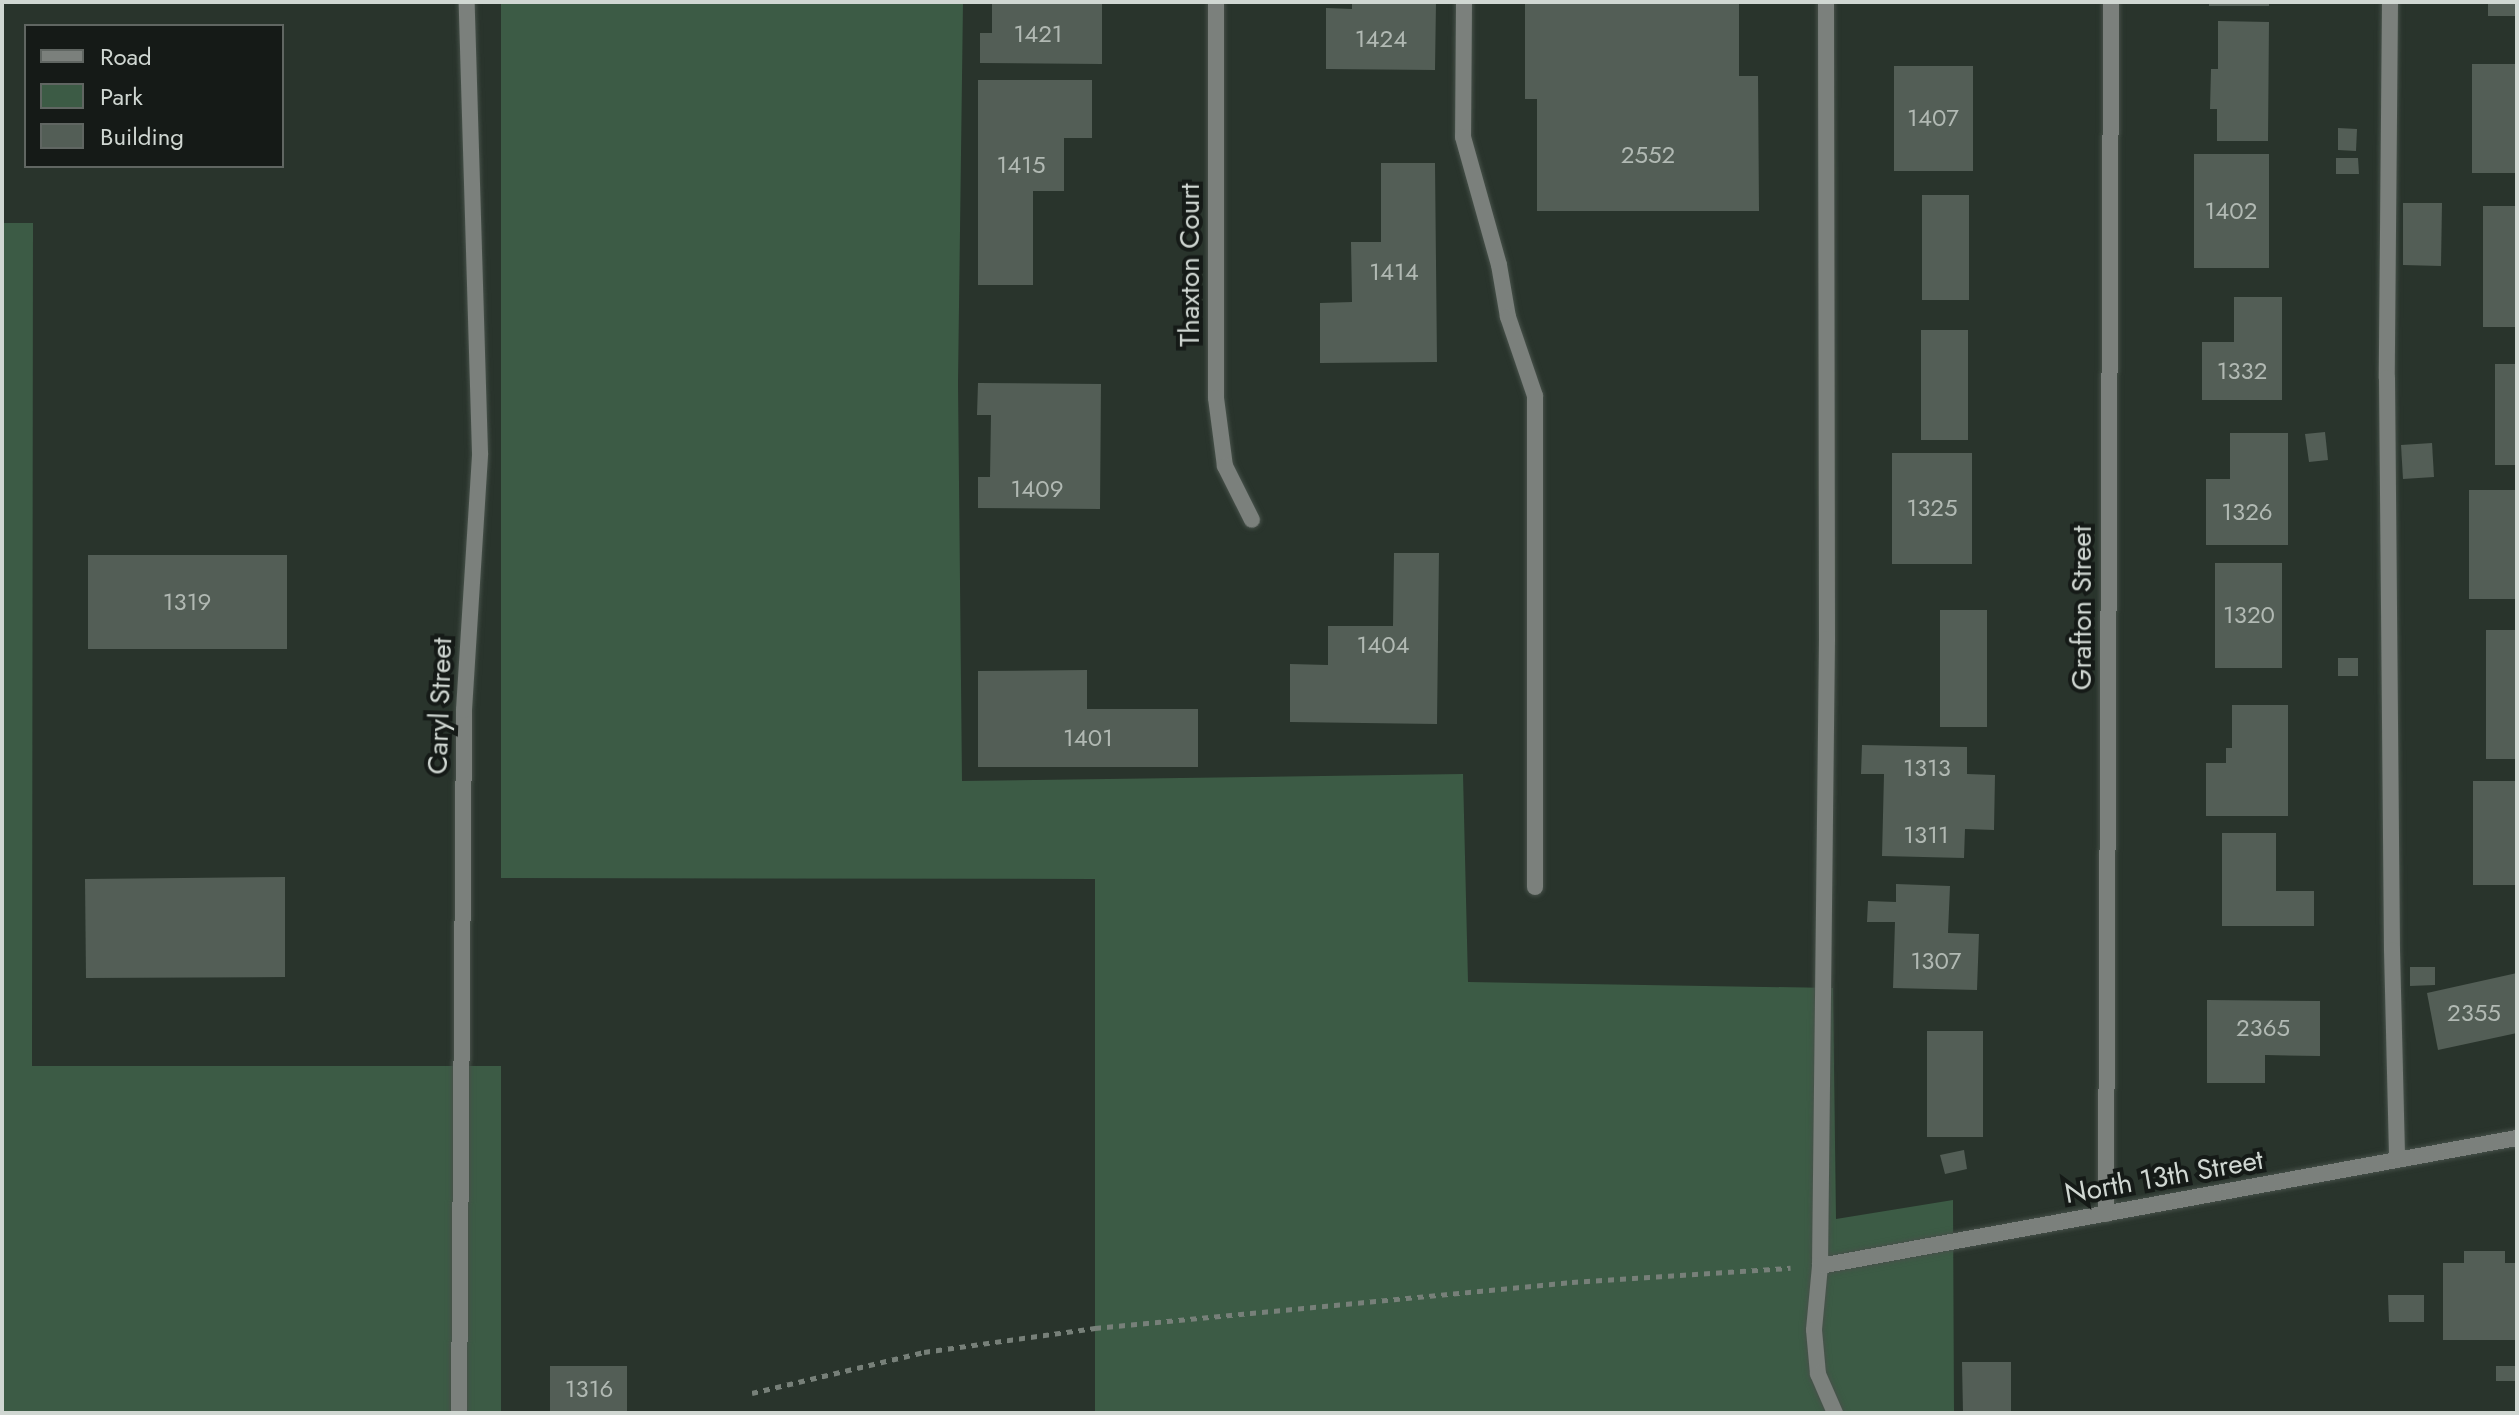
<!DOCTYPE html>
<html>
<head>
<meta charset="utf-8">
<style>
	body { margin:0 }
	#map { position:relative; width:2519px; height:1415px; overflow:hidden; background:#29342c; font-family:Jost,sans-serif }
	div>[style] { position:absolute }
	.green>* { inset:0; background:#3c5b45 }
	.building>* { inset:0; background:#535e56 }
	.path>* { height:5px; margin-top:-2.5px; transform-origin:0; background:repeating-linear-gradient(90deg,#778079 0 6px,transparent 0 12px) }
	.roads { filter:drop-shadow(0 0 2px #47514a) drop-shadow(0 0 2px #47514a) }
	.service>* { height:16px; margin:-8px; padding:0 8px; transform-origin:8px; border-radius:8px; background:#7b807c }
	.minor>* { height:16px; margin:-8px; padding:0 8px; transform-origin:8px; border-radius:8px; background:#7b807c }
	span { translate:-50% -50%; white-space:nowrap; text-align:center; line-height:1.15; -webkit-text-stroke:8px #151a17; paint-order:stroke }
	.number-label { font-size:24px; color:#b1b9b3 }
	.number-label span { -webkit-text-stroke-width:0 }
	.street-label { font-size:28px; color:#d0d7d2 }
	.frame { position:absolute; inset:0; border:4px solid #d0d7d2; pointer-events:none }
	.legend { position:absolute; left:24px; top:24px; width:260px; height:144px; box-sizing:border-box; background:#151a17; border:2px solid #606662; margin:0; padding:10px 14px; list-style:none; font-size:24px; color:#d0d7d2 }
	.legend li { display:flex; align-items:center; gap:16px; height:40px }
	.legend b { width:40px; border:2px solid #606662 }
</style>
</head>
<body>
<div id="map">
	<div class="green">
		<i style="clip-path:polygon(501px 2px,963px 2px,958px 383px,962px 781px,1463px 774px,1468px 982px,1833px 988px,1836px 1219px,1953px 1200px,1954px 1413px,1095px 1413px,1095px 879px,501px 878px)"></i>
		<i style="clip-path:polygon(2px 223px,33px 223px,32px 1066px,501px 1066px,501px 1413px,2px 1413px)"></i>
	</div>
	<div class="building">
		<i style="clip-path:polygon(992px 2px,1102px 2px,1102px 64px,980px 63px,980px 33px,992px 33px)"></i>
		<i style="clip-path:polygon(1352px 2px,1436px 2px,1435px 70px,1326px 69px,1326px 8px,1352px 9px)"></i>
		<i style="clip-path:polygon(1525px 2px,1739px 2px,1739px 76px,1758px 76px,1759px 211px,1537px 211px,1537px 99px,1525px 99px)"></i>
		<i style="clip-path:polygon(2209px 2px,2269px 2px,2269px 6px,2209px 6px)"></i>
		<i style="clip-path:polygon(2488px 2px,2517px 2px,2517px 16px,2488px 16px)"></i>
		<i style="clip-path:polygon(2218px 21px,2269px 22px,2268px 141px,2217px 141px,2217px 109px,2210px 109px,2211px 69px,2218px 69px)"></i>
		<i style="clip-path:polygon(2472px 64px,2517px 64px,2517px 173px,2472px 173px)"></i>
		<i style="clip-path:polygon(1894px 66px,1973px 66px,1973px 171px,1894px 171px)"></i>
		<i style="clip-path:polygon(978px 80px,1092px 80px,1092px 138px,1064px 138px,1064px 191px,1033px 191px,1033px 285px,978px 285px)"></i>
		<i style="clip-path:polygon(2338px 128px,2357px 129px,2356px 151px,2338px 150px)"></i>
		<i style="clip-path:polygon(2194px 154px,2269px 154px,2269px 268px,2194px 268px)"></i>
		<i style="clip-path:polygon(2336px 158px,2358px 158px,2359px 174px,2336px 174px)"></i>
		<i style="clip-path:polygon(1381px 163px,1435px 163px,1437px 362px,1320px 363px,1320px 303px,1352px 302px,1351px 242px,1381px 242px)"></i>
		<i style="clip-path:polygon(1922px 195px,1969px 195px,1969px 300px,1922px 300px)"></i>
		<i style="clip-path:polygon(2403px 203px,2442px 203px,2441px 266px,2403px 265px)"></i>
		<i style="clip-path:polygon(2483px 206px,2517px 206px,2517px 327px,2483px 327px)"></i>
		<i style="clip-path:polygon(2234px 297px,2282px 297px,2282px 400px,2202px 400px,2202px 342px,2234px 342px)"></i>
		<i style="clip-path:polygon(1921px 330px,1968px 330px,1968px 440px,1921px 440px)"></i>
		<i style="clip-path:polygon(2495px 364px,2517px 364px,2517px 465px,2495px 465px)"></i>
		<i style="clip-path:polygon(978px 383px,1101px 384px,1100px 509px,978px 508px,978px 477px,990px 477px,991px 415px,977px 415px)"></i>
		<i style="clip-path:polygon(2325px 432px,2328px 460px,2309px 462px,2305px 434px)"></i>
		<i style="clip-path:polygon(2230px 433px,2288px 433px,2288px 545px,2206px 545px,2206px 479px,2230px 479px)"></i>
		<i style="clip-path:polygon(2432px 443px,2434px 477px,2403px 479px,2401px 445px)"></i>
		<i style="clip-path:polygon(1892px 453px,1972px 453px,1972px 564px,1892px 564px)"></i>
		<i style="clip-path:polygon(2469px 490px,2517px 490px,2517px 599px,2469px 599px)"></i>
		<i style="clip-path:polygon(1394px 553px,1439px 553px,1437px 724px,1290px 722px,1290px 664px,1328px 665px,1328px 626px,1393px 626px)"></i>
		<i style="clip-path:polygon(88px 555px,287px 555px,287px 649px,88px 649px)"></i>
		<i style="clip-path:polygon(2215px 563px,2282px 563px,2282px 668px,2215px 668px)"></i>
		<i style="clip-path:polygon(1940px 610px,1987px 610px,1987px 727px,1940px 727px)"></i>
		<i style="clip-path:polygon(2486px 630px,2517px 630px,2517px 759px,2486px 759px)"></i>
		<i style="clip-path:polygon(2338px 658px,2358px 658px,2358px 676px,2338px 676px)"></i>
		<i style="clip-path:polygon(1087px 670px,1087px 709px,1198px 709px,1198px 767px,978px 767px,978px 671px)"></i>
		<i style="clip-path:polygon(2232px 705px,2288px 705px,2288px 816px,2206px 816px,2206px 763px,2226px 763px,2226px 748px,2232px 748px)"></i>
		<i style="clip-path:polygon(1862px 745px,1967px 747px,1967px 774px,1995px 775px,1994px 830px,1965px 829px,1964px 858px,1882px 856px,1884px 774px,1861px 774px)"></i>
		<i style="clip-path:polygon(2473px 781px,2517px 781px,2517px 885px,2473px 885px)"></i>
		<i style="clip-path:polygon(2222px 833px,2276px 833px,2276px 891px,2314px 891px,2314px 926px,2222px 926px)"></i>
		<i style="clip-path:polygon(285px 877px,285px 977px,86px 978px,85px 879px)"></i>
		<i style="clip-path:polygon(1896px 884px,1950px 886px,1948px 933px,1979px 934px,1977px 990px,1893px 988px,1895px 922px,1867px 922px,1868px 901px,1896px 902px)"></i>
		<i style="clip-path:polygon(2410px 967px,2435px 967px,2435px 985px,2410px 986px)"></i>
		<i style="clip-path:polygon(2517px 973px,2517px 1033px,2438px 1050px,2427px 993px)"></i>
		<i style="clip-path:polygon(2207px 1000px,2320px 1001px,2320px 1056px,2265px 1055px,2265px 1083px,2207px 1083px)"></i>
		<i style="clip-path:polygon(1927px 1031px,1983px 1031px,1983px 1137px,1927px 1137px)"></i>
		<i style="clip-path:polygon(1964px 1150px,1967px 1169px,1945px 1174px,1940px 1155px)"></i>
		<i style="clip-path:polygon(2464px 1251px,2505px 1251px,2505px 1263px,2517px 1263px,2517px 1340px,2443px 1340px,2443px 1263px,2464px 1263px)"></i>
		<i style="clip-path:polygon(2388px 1295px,2424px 1295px,2424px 1322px,2389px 1322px)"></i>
		<i style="clip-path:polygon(1962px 1362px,2011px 1362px,2011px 1413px,1963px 1413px)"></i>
		<i style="clip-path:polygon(550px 1366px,627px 1366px,627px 1413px,550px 1413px)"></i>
		<i style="clip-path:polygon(2496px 1366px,2515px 1366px,2515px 1381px,2496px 1381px)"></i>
	</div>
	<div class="path">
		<i style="left:752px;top:1393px;width:177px;rotate:-13.4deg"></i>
		<i style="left:924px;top:1352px;width:173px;rotate:-8deg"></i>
		<i style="left:1095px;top:1328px;width:479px;rotate:-5.5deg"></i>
		<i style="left:1572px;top:1282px;width:219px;rotate:-3.7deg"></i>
	</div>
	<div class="roads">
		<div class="service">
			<i style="left:1464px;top:2px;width:135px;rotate:90.4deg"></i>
			<i style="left:1463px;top:137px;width:133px;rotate:74.3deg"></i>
			<i style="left:1499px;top:265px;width:53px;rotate:80.2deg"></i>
			<i style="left:1508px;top:317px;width:83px;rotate:71.1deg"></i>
			<i style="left:1535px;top:396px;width:491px;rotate:90deg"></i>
			<i style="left:1826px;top:2px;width:637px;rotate:89.91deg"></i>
			<i style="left:1827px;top:639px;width:627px;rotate:90.64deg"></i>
			<i style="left:1820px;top:1266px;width:64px;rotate:95.4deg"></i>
			<i style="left:1814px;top:1330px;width:44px;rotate:84.8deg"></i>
			<i style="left:1818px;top:1374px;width:43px;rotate:66.4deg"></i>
			<i style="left:2390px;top:2px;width:376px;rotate:90.5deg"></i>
			<i style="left:2387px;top:378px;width:572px;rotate:89.5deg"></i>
			<i style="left:2392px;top:950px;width:210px;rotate:88.6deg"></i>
			<i style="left:459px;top:1413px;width:703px;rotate:-89.59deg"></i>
			<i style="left:464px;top:710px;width:257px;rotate:-86.4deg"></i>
			<i style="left:480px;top:453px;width:451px;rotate:-91.7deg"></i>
		</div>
		<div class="minor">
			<i style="left:1216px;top:2px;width:396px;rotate:90deg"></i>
			<i style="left:1216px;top:398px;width:69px;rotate:82.5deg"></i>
			<i style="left:1225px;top:466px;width:60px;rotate:63.4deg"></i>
			<i style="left:2106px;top:1214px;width:1212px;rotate:-89.76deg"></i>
			<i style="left:1820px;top:1266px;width:709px;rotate:-10.41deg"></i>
		</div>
	</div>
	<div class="number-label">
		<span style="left:1038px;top:34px">1421</span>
		<span style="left:1381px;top:39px">1424</span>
		<span style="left:1933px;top:118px">1407</span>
		<span style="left:1648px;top:155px">2552</span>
		<span style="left:1021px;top:165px">1415</span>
		<span style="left:2231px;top:211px">1402</span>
		<span style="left:1394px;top:272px">1414</span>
		<span style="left:2242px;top:371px">1332</span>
		<span style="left:1037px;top:489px">1409</span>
		<span style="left:1932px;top:508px">1325</span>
		<span style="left:2247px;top:512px">1326</span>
		<span style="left:187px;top:602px">1319</span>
		<span style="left:2249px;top:615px">1320</span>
		<span style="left:1383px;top:645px">1404</span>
		<span style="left:1088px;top:738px">1401</span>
		<span style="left:1927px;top:768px">1313</span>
		<span style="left:1926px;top:835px">1311</span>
		<span style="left:1936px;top:961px">1307</span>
		<span style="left:2474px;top:1013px">2355</span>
		<span style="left:2263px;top:1028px">2365</span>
		<span style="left:589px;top:1389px">1316</span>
	</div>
	<div class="street-label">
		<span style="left:1190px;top:265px;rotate:-90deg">Thaxton Court</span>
		<span style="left:2082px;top:608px;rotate:-90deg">Grafton Street</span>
		<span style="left:440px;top:706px;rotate:-88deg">Caryl Street</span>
		<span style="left:2164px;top:1177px;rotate:-10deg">North 13th Street</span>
	</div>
	<div class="frame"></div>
	<ul class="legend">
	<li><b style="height:10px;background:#7b807c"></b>Road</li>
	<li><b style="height:22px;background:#3c5b45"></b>Park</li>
	<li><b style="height:22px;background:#535e56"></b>Building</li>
	</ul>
</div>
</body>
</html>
